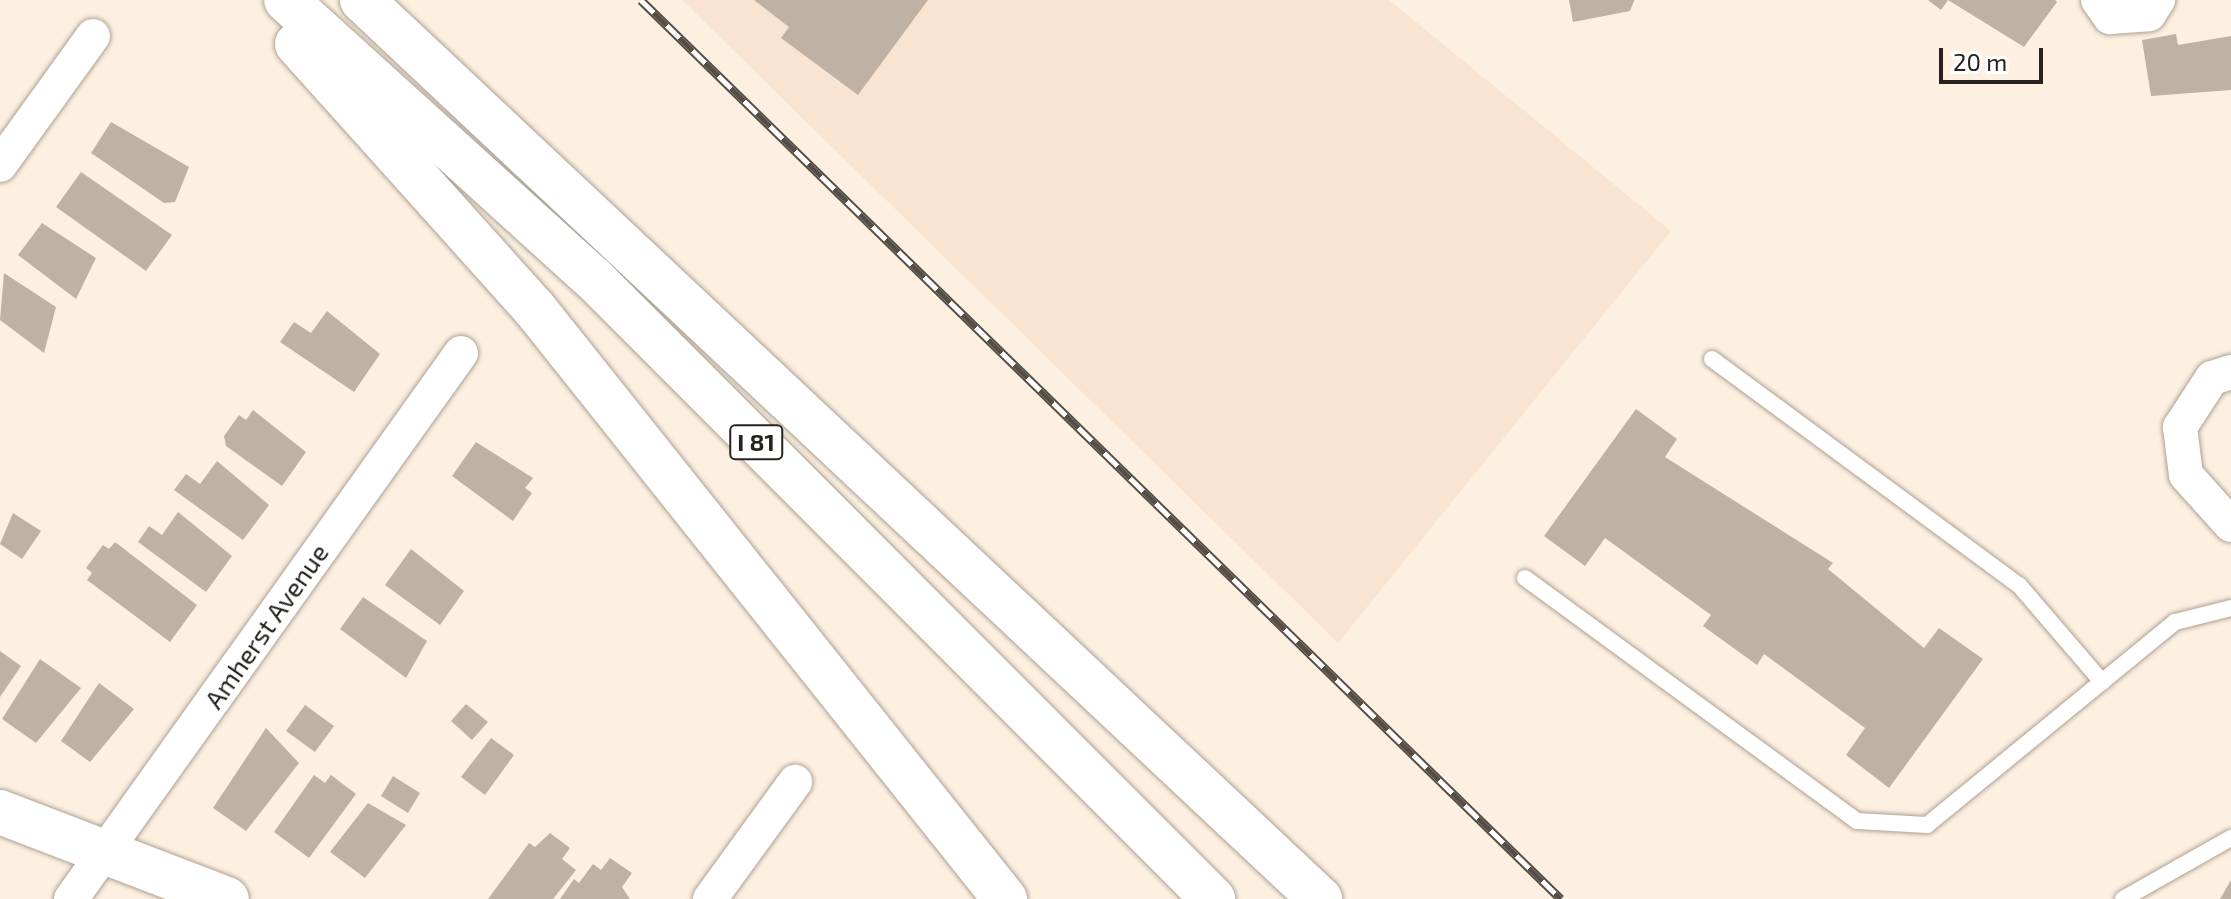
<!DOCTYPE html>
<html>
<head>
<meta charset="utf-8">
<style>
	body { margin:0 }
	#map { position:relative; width:2231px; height:899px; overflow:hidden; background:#fdf0e1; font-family:"Exo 2",sans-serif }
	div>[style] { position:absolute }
	.built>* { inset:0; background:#f8e4d0 }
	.building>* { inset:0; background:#bfb2a4 }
	.roads { filter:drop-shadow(0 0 2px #ada193) drop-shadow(0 0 2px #ada193) }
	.lane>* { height:16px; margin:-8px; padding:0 8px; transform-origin:8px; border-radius:8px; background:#fff }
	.street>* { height:34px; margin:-17px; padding:0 17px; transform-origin:17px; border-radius:17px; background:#fff }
	.secondary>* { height:44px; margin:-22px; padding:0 22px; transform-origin:22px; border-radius:22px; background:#fff }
	.highway>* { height:44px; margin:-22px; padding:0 22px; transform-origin:22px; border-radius:22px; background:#fff }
	.rail>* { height:9px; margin-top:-4.5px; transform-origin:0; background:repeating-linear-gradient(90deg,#fff 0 18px,#554e47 0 36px); box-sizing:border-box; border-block:2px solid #554e47 }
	span { translate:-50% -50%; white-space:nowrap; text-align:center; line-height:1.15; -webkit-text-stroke:7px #fff; paint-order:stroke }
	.shield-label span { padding:2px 6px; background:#fff; border:2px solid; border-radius:6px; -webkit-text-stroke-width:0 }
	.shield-label { font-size:24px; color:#27221d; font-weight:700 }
	.street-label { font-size:26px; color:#27221d }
	.scale { position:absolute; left:1939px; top:48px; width:104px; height:36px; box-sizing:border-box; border:4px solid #27221d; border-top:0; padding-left:10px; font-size:24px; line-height:28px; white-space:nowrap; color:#27221d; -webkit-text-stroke:6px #fff; paint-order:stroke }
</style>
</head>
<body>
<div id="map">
	<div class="built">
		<i style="clip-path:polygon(682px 0,1389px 0,1671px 231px,1338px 643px)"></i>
	</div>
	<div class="building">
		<i style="clip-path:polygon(754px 0,928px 0,858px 95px,781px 38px,789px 27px)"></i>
		<i style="clip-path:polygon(1569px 0,1634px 0,1634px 1px,1630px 11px,1573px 22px)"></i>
		<i style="clip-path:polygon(1928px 0,2055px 0,2057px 2px,2024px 47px,1948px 0,1941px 10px)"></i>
		<i style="clip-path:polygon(2176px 34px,2178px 45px,2231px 36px,2231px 90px,2151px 96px,2142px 40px)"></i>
		<i style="clip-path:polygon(111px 122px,189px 167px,175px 202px,164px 203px,91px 153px)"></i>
		<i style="clip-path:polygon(81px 172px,172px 235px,146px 271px,56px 207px)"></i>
		<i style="clip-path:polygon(42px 223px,96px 258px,76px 299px,18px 255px)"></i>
		<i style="clip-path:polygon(4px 273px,56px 307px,44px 353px,0 320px)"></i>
		<i style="clip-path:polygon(327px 311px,380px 354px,354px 392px,280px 342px,294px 322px,311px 333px)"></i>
		<i style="clip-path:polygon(1636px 409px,1677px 439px,1665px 457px,1833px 563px,1828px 569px,1924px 648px,1939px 628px,1983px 659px,1889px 788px,1846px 755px,1865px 728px,1764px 654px,1757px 665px,1703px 626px,1711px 615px,1605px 538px,1585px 566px,1544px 536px)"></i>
		<i style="clip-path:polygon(253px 410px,306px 452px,282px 486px,226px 446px,224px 436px,239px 415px,246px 420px)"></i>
		<i style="clip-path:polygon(476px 442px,533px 478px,525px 488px,532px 493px,513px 521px,452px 476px)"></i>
		<i style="clip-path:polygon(217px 461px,269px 505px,243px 540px,174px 490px,186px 474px,200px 484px)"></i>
		<i style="clip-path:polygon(178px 512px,232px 556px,206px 592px,138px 542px,149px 526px,162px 535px)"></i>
		<i style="clip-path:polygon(13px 513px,41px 531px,22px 559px,0 544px)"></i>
		<i style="clip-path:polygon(115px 542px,197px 605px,170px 642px,87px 580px,92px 573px,86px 568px,103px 545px,109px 549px)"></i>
		<i style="clip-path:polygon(411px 549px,464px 591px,440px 625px,385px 585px)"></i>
		<i style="clip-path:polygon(363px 597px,427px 641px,406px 678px,340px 629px)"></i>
		<i style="clip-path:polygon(0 651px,21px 666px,0 697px)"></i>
		<i style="clip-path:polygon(40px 659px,81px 688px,36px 743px,2px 719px)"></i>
		<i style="clip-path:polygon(99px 683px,134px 709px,90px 762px,61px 741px)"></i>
		<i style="clip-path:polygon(466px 704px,488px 722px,472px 740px,451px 721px)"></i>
		<i style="clip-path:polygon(305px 705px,334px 726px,315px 752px,286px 731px)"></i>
		<i style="clip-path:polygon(266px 728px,299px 763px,246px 831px,213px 808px)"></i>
		<i style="clip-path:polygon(491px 738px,514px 755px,485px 795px,461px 777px)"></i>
		<i style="clip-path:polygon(314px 775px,325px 783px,331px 775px,356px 794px,309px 858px,274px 832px)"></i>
		<i style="clip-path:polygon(393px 776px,420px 793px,408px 813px,381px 796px)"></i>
		<i style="clip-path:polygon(368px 803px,406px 825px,365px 878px,330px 852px)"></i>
		<i style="clip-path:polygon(550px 833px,570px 848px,562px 859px,576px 870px,553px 899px,488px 899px,529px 843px,535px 847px)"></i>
		<i style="clip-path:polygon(610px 858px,632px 873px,622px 887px,630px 899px,560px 899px,574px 879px,579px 883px,593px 864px,601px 870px)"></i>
		<i style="clip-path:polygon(2231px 880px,2231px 899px,2220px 899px)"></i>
	</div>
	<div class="roads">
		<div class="lane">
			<i style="left:1712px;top:359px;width:381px;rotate:36.4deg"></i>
			<i style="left:2019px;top:585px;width:128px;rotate:49.4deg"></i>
			<i style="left:1525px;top:578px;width:411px;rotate:36.2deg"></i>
			<i style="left:1857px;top:821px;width:70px;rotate:3.3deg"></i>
			<i style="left:1927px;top:825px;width:320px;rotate:-39.3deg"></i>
			<i style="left:2175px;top:622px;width:58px;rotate:-14deg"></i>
			<i style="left:2123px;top:899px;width:124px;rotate:-29.5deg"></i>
		</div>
		<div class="street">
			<i style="left:2098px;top:0;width:21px;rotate:55deg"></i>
			<i style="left:2110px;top:17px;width:39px;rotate:-4deg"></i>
			<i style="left:2149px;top:14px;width:17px;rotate:-57deg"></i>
			<i style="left:0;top:165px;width:159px;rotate:-54.2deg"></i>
			<i style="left:2231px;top:372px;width:20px;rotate:162deg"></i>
			<i style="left:2212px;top:378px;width:59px;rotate:123.1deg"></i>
			<i style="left:2180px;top:427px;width:48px;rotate:82.9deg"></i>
			<i style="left:2186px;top:475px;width:67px;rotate:48deg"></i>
			<i style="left:71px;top:899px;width:671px;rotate:-54.46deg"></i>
			<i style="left:710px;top:899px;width:145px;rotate:-54deg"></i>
		</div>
		<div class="secondary">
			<i style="left:0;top:812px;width:243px;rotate:21deg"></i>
		</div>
		<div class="highway">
			<i style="left:286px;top:0;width:414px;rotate:42.2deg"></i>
			<i style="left:593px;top:278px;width:878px;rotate:45.05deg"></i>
			<i style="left:362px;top:0;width:1314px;rotate:43.18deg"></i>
			<i style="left:297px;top:44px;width:355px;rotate:48.1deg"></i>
			<i style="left:534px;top:308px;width:756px;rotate:51.45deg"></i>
		</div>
	</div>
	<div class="rail">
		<i style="left:641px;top:0;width:1286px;rotate:44.34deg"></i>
	</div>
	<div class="shield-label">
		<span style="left:756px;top:442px">I 81</span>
	</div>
	<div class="street-label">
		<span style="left:266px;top:626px;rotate:-55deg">Amherst Avenue</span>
	</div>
	<div class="scale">20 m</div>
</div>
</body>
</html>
